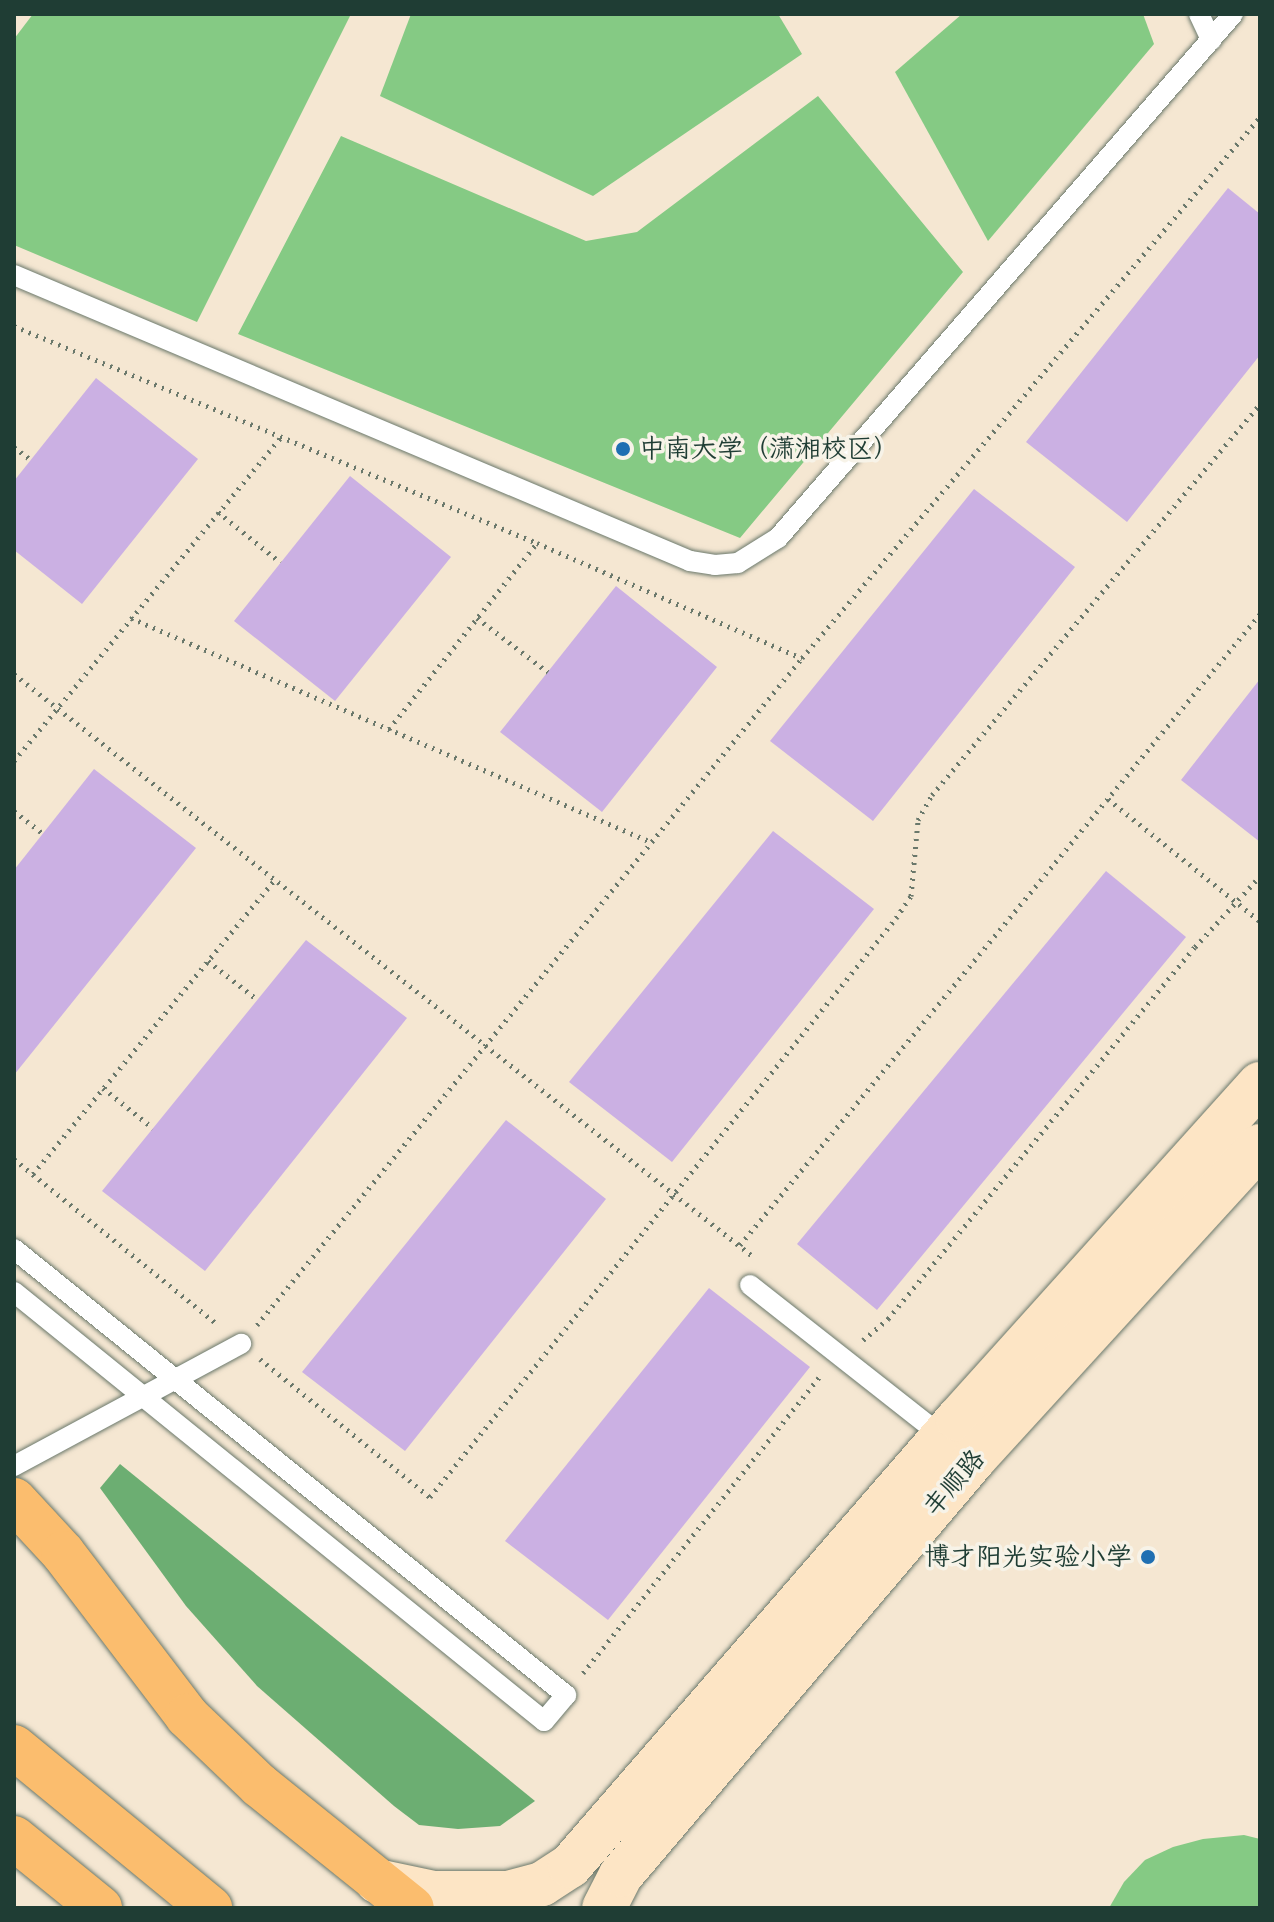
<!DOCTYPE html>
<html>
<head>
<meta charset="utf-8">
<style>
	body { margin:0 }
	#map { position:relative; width:1274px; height:1922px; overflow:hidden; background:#f5e7d2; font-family:Itim,"LXGW WenKai TC",sans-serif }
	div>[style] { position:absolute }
	.green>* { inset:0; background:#85ca84 }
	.forest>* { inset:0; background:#6cae72 }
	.building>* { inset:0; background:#cbb0e3 }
	.path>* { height:5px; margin-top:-2.5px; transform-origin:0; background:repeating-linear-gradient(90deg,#6a786b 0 2px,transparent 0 8px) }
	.roads { filter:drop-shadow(0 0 2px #6a786b) drop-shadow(0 0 2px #6a786b) }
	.lane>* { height:20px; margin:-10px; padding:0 10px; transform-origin:10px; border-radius:10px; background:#fff }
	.secondary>* { height:44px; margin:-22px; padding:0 22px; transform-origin:22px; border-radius:22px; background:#fde5c5 }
	.primary>* { height:44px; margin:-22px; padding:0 22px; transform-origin:22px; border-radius:22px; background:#fbbd6e }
	.highway>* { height:44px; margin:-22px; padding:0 22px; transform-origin:22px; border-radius:22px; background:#fbbd6e }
	.dots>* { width:22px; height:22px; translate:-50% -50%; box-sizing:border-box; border:4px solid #f7f3e8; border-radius:50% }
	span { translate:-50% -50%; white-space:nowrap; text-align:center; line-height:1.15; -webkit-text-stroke:7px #f7f3e8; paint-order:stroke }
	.poi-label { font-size:26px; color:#1f3d34 }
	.left { translate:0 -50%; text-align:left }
	.right { translate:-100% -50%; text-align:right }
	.street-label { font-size:26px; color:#1f3d34 }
	.frame { position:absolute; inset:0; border:16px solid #1f3d34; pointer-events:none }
</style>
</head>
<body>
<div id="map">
	<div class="green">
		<i style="clip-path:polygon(33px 14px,351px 14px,197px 322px,14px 245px,14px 39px)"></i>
		<i style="clip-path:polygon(411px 14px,778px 14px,802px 54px,593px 196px,380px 96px)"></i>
		<i style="clip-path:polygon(962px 14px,1143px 14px,1154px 44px,988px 241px,895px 72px)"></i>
		<i style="clip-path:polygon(818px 96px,963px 272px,740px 538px,238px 334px,341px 136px,586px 241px,637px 232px)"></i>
		<i style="clip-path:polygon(1244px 1835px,1260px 1839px,1260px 1908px,1109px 1908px,1124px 1882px,1145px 1860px,1173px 1847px,1203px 1839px)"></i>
	</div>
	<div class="forest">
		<i style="clip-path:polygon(120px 1464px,491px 1765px,535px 1801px,500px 1826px,458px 1829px,419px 1825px,394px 1806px,257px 1686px,186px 1606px,100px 1488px)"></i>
	</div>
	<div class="building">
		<i style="clip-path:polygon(1228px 188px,1260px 214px,1260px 355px,1127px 522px,1026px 442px)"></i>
		<i style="clip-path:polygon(96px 378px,198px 459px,82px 604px,14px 550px,14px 481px)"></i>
		<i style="clip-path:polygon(350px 476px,451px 557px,335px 701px,234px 621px)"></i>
		<i style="clip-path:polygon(974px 489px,1075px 567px,873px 821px,770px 741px)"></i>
		<i style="clip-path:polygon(616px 586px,717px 667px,602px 812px,500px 732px)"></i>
		<i style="clip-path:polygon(1260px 679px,1260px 842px,1181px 780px)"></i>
		<i style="clip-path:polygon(94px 769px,196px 848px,14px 1075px,14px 870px)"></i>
		<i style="clip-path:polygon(773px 831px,874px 909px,672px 1162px,569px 1082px)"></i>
		<i style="clip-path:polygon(1106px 871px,1186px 937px,877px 1310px,797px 1244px)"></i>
		<i style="clip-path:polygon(306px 940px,407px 1018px,205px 1271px,102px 1191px)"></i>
		<i style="clip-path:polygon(506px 1120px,606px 1199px,405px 1451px,302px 1372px)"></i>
		<i style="clip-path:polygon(709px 1288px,810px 1367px,608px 1620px,505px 1541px)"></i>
	</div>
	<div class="path">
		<i style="left:14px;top:326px;width:566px;rotate:22.53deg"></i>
		<i style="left:537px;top:543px;width:289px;rotate:23.5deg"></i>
		<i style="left:14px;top:447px;width:21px;rotate:37deg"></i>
		<i style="left:218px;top:512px;width:80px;rotate:38.9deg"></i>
		<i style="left:131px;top:618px;width:566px;rotate:23.3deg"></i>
		<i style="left:477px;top:618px;width:89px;rotate:37.3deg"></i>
		<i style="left:14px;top:674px;width:943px;rotate:38.24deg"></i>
		<i style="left:389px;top:729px;width:238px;rotate:-51.5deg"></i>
		<i style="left:14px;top:761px;width:420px;rotate:-50.5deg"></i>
		<i style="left:1108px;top:799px;width:195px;rotate:38.8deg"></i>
		<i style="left:14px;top:811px;width:37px;rotate:38deg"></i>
		<i style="left:208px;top:961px;width:63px;rotate:38deg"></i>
		<i style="left:103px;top:1088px;width:64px;rotate:38.7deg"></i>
		<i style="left:14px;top:1159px;width:263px;rotate:39.1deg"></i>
		<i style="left:33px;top:1174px;width:382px;rotate:-50.6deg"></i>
		<i style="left:740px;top:1245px;width:818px;rotate:-50.51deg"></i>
		<i style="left:257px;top:1325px;width:861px;rotate:-50.75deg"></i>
		<i style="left:802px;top:658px;width:709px;rotate:-49.75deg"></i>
		<i style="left:863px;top:1340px;width:33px;rotate:-40deg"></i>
		<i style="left:888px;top:1319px;width:482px;rotate:-50.5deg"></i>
		<i style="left:1195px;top:947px;width:96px;rotate:-47.5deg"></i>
		<i style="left:260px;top:1359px;width:219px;rotate:39.1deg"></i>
		<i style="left:430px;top:1497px;width:743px;rotate:-51.17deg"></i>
		<i style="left:896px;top:918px;width:27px;rotate:-56deg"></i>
		<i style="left:911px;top:896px;width:76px;rotate:-84.7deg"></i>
		<i style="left:918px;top:820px;width:29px;rotate:-61deg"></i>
		<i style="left:932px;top:795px;width:510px;rotate:-50.01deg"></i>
		<i style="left:583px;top:1673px;width:383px;rotate:-51.4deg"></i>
	</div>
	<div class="roads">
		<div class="lane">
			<i style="left:1199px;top:14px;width:29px;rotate:65deg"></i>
			<i style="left:14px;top:275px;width:734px;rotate:22.93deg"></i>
			<i style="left:690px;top:561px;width:25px;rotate:9deg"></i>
			<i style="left:715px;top:565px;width:23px;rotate:-5deg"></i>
			<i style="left:738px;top:563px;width:47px;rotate:-32deg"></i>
			<i style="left:778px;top:538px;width:694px;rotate:-49.03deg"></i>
			<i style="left:14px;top:1249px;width:710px;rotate:38.94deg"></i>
			<i style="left:566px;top:1695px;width:34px;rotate:130deg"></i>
			<i style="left:544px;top:1721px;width:682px;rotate:-141.01deg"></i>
			<i style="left:750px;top:1285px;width:246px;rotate:38.2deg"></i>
			<i style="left:14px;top:1466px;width:258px;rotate:-28.3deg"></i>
		</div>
		<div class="secondary">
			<i style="left:377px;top:1881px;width:58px;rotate:11.9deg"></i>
			<i style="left:434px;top:1893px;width:74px"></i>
			<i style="left:508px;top:1893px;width:35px;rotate:-15deg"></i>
			<i style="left:542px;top:1884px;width:33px;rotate:-33deg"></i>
			<i style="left:570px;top:1866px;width:592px;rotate:-49.04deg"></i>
			<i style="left:958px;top:1419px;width:451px;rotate:-48deg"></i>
			<i style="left:604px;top:1908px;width:37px;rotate:-63deg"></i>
			<i style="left:621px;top:1875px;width:546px;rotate:-49.68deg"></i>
			<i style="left:974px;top:1459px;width:424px;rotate:-47.6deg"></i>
		</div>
		<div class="primary">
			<i style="left:14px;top:1500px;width:72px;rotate:47.2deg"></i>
			<i style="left:63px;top:1553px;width:205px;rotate:52.7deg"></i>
			<i style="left:187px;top:1716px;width:100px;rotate:43.8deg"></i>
			<i style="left:259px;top:1785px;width:196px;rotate:38.8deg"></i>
		</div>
		<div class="highway">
			<i style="left:14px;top:1747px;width:254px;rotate:39.4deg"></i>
			<i style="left:14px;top:1838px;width:111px;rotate:39.1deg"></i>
		</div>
	</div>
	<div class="dots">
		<i style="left:623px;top:449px;background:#1f6fb2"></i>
		<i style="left:1148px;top:1557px;background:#1f6fb2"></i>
	</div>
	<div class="poi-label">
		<span class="left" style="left:639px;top:449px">中南大学（潇湘校区）</span>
		<span class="right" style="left:1132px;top:1557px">博才阳光实验小学</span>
	</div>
	<div class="street-label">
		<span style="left:954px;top:1483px;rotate:-49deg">丰顺路</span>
	</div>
	<div class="frame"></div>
</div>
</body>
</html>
